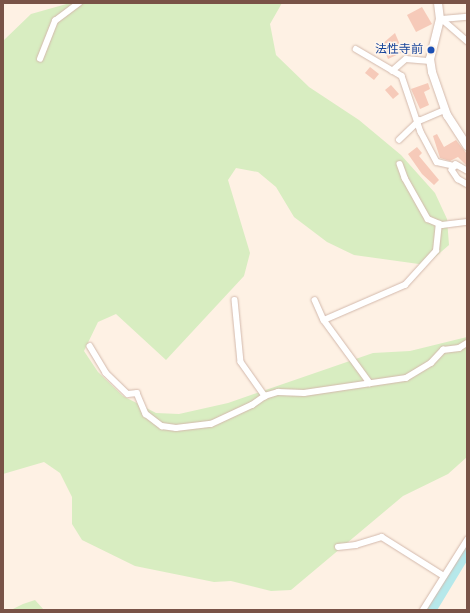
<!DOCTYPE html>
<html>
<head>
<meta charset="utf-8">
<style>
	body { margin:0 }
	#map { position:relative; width:470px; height:613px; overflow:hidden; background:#fef1e4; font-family:Jost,"Noto Sans JP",sans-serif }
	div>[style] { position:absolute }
	.green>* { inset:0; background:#d8edc1 }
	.river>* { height:11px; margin:-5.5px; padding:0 5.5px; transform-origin:5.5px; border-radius:5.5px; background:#b6e8ea }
	.building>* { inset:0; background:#f6cab9 }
	.roads { filter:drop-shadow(0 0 1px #d3b9ac) drop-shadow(0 0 1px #d3b9ac) }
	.street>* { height:5.5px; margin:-2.75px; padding:0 2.75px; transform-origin:2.75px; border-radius:2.75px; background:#fff }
	.secondary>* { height:8px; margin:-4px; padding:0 4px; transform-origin:4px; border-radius:4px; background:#fff }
	.dots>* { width:11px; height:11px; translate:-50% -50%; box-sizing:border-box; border:2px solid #fff5ec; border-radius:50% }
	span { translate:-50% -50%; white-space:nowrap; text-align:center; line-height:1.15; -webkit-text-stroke:3px #fff5ec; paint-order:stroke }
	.transit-label { font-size:12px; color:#164399 }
	.right { translate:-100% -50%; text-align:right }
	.frame { position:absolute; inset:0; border:4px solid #795347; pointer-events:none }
</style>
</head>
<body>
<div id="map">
	<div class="green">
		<i style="clip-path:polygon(70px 3px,282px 3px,270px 24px,276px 55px,309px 87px,359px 120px,401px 155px,435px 193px,447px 219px,449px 245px,426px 265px,354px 255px,327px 242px,294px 217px,276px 187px,258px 172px,236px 168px,228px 180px,250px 253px,244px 276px,166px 360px,116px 314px,98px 322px,84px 351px,98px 372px,123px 396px,156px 413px,179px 414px,228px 403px,373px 353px,410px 351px,467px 337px,467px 457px,448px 474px,403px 496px,291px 590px,271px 591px,231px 581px,214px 582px,135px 566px,82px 540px,72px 524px,72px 497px,60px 473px,44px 462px,3px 474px,3px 41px,31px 14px)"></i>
		<i style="clip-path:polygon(35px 600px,44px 610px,11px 610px,23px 604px)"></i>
	</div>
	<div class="river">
		<i style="left:430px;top:610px;width:71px;rotate:-58.8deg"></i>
	</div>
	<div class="building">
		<i style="clip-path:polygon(422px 7px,432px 24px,416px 32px,407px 15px)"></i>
		<i style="clip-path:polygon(395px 33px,403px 52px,388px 59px,382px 44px)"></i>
		<i style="clip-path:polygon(370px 67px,379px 74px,374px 80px,365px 73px)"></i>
		<i style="clip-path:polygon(428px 83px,430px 89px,424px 92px,429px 105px,420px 109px,411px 89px)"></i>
		<i style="clip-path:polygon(391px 85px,399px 94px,393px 99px,385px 90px)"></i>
		<i style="clip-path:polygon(437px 134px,444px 147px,456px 140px,467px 154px,467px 166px,458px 157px,450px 161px,440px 158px,433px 136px)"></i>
		<i style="clip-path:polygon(417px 147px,422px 153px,419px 156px,439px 180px,434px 185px,422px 174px,408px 154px)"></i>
	</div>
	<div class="roads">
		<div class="street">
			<i style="left:442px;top:19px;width:25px;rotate:-5deg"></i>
			<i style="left:443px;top:20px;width:32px;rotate:41deg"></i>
			<i style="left:356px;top:49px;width:53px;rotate:30.4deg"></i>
			<i style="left:402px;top:76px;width:59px;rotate:71.3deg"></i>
			<i style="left:421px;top:132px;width:34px;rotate:62deg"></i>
			<i style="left:437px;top:162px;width:18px;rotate:13deg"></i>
			<i style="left:40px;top:59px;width:41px;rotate:-68.5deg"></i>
			<i style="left:55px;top:21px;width:30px;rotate:-37deg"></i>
			<i style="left:392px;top:71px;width:18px;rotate:-41deg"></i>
			<i style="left:406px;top:59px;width:24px;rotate:5deg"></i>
			<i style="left:399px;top:140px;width:28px;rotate:-44deg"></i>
			<i style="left:419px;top:121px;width:28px;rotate:-23deg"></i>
			<i style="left:400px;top:164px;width:15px;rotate:70deg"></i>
			<i style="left:405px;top:178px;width:47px;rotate:60.7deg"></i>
			<i style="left:428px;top:219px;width:15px;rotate:23deg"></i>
			<i style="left:442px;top:225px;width:25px;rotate:-7deg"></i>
			<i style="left:467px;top:171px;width:13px;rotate:-151deg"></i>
			<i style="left:456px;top:165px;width:6px;rotate:129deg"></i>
			<i style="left:452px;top:170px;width:11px;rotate:56deg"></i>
			<i style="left:458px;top:179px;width:10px;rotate:29deg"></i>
			<i style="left:235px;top:300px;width:62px;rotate:84.5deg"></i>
			<i style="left:241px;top:362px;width:42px;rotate:54.8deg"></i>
			<i style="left:315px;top:300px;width:22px;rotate:66deg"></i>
			<i style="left:324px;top:320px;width:78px;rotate:53.9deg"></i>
			<i style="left:324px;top:320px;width:88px;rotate:-23.4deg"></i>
			<i style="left:405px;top:285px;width:46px;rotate:-47.6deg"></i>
			<i style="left:436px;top:251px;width:27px;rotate:-84deg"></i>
			<i style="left:90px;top:346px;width:31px;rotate:59deg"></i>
			<i style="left:106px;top:373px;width:30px;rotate:44deg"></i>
			<i style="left:128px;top:394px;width:9px;rotate:-6deg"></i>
			<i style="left:137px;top:393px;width:23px;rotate:67deg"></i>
			<i style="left:146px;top:414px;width:20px;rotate:37deg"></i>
			<i style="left:162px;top:426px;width:14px;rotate:8deg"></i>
			<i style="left:176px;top:428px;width:35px;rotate:-7deg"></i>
			<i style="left:211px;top:424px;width:45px;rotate:-24.9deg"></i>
			<i style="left:252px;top:405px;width:16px;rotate:-35deg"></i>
			<i style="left:265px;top:396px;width:14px;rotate:-17deg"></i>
			<i style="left:278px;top:392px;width:26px;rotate:2deg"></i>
			<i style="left:304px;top:393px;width:103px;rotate:-8.4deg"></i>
			<i style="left:406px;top:378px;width:29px;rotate:-31deg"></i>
			<i style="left:431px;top:363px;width:18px;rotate:-47deg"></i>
			<i style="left:443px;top:350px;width:16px;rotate:-7deg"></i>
			<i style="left:459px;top:348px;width:9px;rotate:-32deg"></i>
			<i style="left:338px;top:547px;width:18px;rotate:-6deg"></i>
			<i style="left:356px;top:545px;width:27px;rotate:-17deg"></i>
			<i style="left:382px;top:537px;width:73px;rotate:32.2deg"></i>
			<i style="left:423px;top:610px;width:83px;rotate:-57.8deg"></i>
		</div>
		<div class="secondary">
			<i style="left:438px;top:3px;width:16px;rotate:83deg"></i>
			<i style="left:440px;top:19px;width:41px;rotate:104deg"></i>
			<i style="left:430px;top:59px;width:13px;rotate:81deg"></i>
			<i style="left:432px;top:72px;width:46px;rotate:70.8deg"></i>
			<i style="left:447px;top:115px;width:37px;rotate:57deg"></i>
		</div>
	</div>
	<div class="dots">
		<i style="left:431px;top:50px;background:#1a4fb4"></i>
	</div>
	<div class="transit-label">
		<span class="right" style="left:423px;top:50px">法性寺前</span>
	</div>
	<div class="frame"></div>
</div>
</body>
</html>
